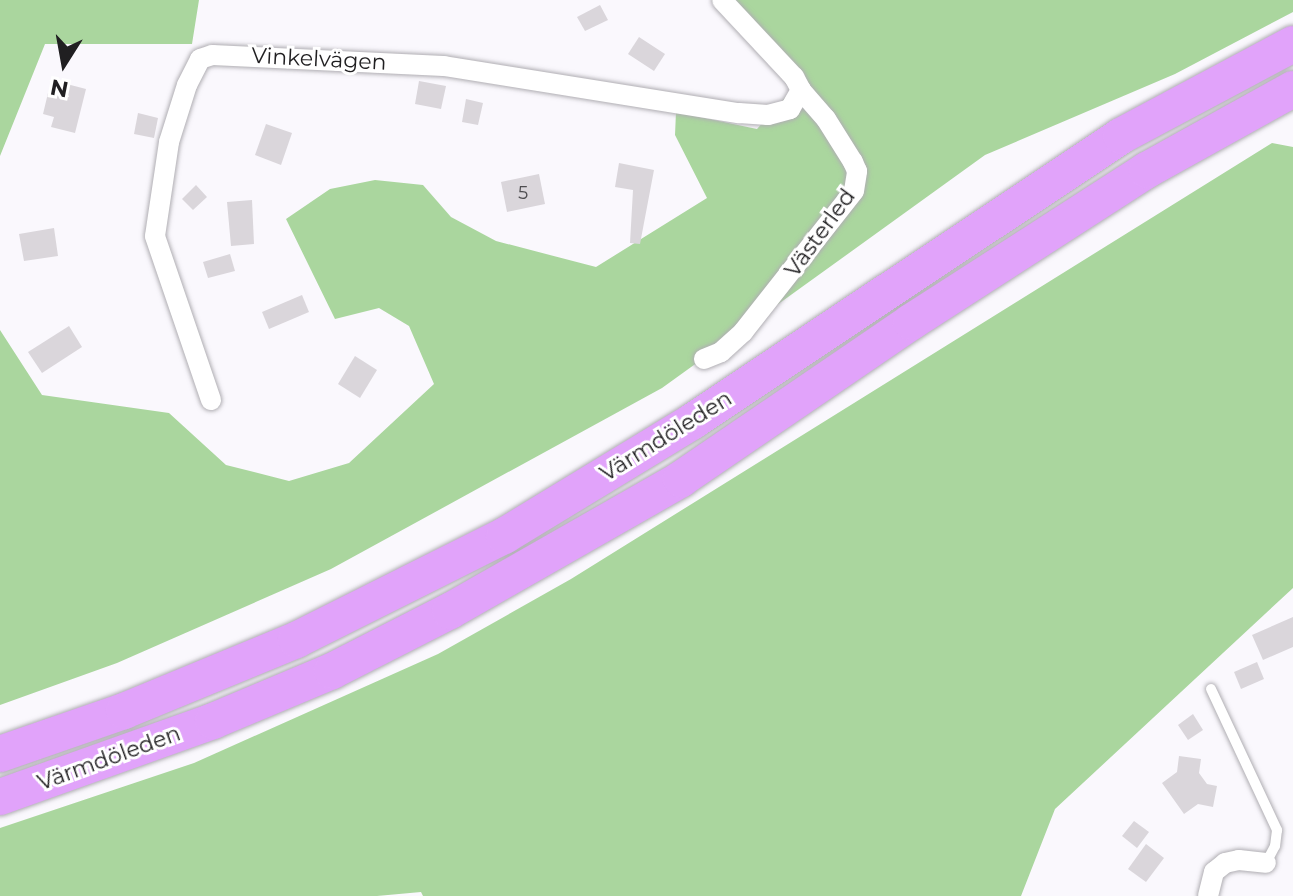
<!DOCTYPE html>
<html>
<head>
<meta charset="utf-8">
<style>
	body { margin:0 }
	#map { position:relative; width:1293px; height:896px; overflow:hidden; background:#faf8fd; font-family:Montserrat,sans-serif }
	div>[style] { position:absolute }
	.green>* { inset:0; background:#aad69e }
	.building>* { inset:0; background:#dad6db }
	.roads { filter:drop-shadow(0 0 2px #b0aeb3) drop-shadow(0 0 2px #b0aeb3) }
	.lane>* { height:10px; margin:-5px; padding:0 5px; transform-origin:5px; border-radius:5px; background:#fff }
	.street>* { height:20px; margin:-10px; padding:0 10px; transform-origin:10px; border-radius:10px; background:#fff }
	.highway>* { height:36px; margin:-18px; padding:0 18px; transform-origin:18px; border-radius:18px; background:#e1a3fa }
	span { translate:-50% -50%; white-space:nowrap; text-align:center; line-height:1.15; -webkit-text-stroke:6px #fff; paint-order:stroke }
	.number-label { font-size:18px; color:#4e4d50 }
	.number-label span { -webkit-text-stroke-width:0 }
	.street-label { font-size:22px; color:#201f21 }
	.north { position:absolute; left:24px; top:24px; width:80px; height:80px; -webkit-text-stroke:6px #fff; paint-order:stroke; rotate:191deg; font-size:22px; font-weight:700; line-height:32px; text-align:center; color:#201f21 }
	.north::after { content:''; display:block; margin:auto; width:28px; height:36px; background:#201f21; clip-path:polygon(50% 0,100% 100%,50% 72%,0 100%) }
</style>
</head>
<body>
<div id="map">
	<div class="green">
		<i style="clip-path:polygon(0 0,199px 0,192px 44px,45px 44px,0 156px)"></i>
		<i style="clip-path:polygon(732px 0,1293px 0,1293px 12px,1175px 74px,985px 155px,662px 388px,331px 569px,117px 663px,0 705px,0 330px,42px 395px,169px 413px,226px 465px,289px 481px,349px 463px,434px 384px,409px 326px,379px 308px,335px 319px,286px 219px,330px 189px,375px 180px,423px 185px,451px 217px,496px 241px,596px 267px,707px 198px,675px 135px,676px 112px,757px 129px,805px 75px)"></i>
		<i style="clip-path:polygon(1272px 143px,1293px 147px,1293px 588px,1055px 809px,1021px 896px,423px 896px,421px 892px,377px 896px,0 896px,0 828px,194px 763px,438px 654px,571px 579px)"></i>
	</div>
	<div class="building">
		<i style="clip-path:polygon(600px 5px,608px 20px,585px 31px,577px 17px)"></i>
		<i style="clip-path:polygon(639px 37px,665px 54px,654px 71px,628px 54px)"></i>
		<i style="clip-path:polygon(419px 81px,446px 86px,441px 109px,415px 104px)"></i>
		<i style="clip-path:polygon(63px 83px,86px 89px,75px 133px,51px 127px,54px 117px,43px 114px,48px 93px,60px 96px)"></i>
		<i style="clip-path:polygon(466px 99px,483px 103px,478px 125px,462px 122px)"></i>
		<i style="clip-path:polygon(138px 113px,158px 118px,154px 138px,134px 134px)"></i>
		<i style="clip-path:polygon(266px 124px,292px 133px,281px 165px,255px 155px)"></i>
		<i style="clip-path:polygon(619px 163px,654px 170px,640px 244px,630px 243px,633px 190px,615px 187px)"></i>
		<i style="clip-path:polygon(539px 174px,545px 204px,507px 212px,501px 182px)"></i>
		<i style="clip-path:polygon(196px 185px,207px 197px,193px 210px,182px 199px)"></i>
		<i style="clip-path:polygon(252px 200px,254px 244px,231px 246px,227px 202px)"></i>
		<i style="clip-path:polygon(54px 228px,58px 256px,24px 261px,19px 234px)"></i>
		<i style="clip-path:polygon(230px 254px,235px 271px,208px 278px,203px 262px)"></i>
		<i style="clip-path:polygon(302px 295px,309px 312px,269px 329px,262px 312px)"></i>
		<i style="clip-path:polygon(69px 326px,82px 347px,42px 373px,28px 352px)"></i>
		<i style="clip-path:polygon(355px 356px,377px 370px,360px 398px,338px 384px)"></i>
		<i style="clip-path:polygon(1293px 617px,1293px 647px,1263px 660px,1252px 635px)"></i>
		<i style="clip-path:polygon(1257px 662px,1264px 679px,1241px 689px,1234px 672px)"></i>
		<i style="clip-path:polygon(1193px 714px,1203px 730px,1188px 740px,1178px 725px)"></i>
		<i style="clip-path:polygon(1179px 756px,1201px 759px,1199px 773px,1207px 784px,1217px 786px,1213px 807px,1198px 804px,1184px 814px,1162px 783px,1177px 772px)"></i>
		<i style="clip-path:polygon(1134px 821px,1149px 832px,1137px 848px,1122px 836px)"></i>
		<i style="clip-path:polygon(1146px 844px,1164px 858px,1146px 882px,1128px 869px)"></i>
	</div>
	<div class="roads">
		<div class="lane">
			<i style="left:1211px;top:689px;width:156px;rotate:64.9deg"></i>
			<i style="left:1277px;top:830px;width:16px;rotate:97deg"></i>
			<i style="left:1275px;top:846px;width:19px;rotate:118deg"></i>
		</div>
		<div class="street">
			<i style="left:704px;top:359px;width:18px;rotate:-22deg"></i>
			<i style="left:721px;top:352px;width:30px;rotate:-42deg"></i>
			<i style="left:743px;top:332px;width:179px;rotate:-51.8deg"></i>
			<i style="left:854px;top:191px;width:20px;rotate:-81deg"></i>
			<i style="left:857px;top:171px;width:10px;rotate:-114deg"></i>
			<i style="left:853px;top:162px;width:51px;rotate:-122.1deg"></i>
			<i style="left:826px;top:119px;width:38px;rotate:-131deg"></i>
			<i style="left:211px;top:400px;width:173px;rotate:-108.9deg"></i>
			<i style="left:155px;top:236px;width:95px;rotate:-81.5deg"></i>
			<i style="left:169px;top:142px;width:60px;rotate:-72.5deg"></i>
			<i style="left:187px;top:85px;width:29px;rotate:-63deg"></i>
			<i style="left:200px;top:59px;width:13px;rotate:-18deg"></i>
			<i style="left:212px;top:55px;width:232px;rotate:2.7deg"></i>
			<i style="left:444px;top:66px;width:299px;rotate:9.1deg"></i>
			<i style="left:739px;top:113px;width:29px;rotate:4deg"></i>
			<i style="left:768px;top:115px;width:23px;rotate:-15deg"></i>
			<i style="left:790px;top:109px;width:22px;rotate:-60deg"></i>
			<i style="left:801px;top:90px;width:15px;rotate:-118deg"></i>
			<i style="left:794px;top:77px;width:105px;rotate:-133.1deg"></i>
			<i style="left:1208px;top:896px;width:25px;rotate:-76deg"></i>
			<i style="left:1214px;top:872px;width:14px;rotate:-39deg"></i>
			<i style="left:1225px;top:863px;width:14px;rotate:-12deg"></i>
			<i style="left:1239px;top:860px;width:27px;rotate:6deg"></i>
		</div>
		<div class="highway">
			<i style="left:0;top:754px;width:131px;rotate:-19.1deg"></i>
			<i style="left:124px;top:711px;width:186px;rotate:-22.4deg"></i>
			<i style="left:296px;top:640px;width:233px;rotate:-26.6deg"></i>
			<i style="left:504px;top:536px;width:221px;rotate:-31.3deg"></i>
			<i style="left:693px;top:421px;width:514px;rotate:-33.66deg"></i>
			<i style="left:1121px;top:136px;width:195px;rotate:-28.1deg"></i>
			<i style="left:0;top:797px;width:226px;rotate:-19.6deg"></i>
			<i style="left:213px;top:721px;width:129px;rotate:-22.8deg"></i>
			<i style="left:332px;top:671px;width:132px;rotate:-27deg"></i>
			<i style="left:450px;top:611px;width:266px;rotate:-29.7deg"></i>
			<i style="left:681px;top:479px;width:278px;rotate:-34.3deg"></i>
			<i style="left:911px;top:322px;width:281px;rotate:-32.8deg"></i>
			<i style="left:1147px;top:170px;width:167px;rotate:-29deg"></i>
		</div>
	</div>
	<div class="number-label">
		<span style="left:523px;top:193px">5</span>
	</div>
	<div class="street-label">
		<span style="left:319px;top:59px;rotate:3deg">Vinkelvägen</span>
		<span style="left:820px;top:233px;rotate:-54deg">Västerled</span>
		<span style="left:666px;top:436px;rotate:-32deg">Värmdöleden</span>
		<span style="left:109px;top:758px;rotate:-20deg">Värmdöleden</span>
	</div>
	<div class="north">N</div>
</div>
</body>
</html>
